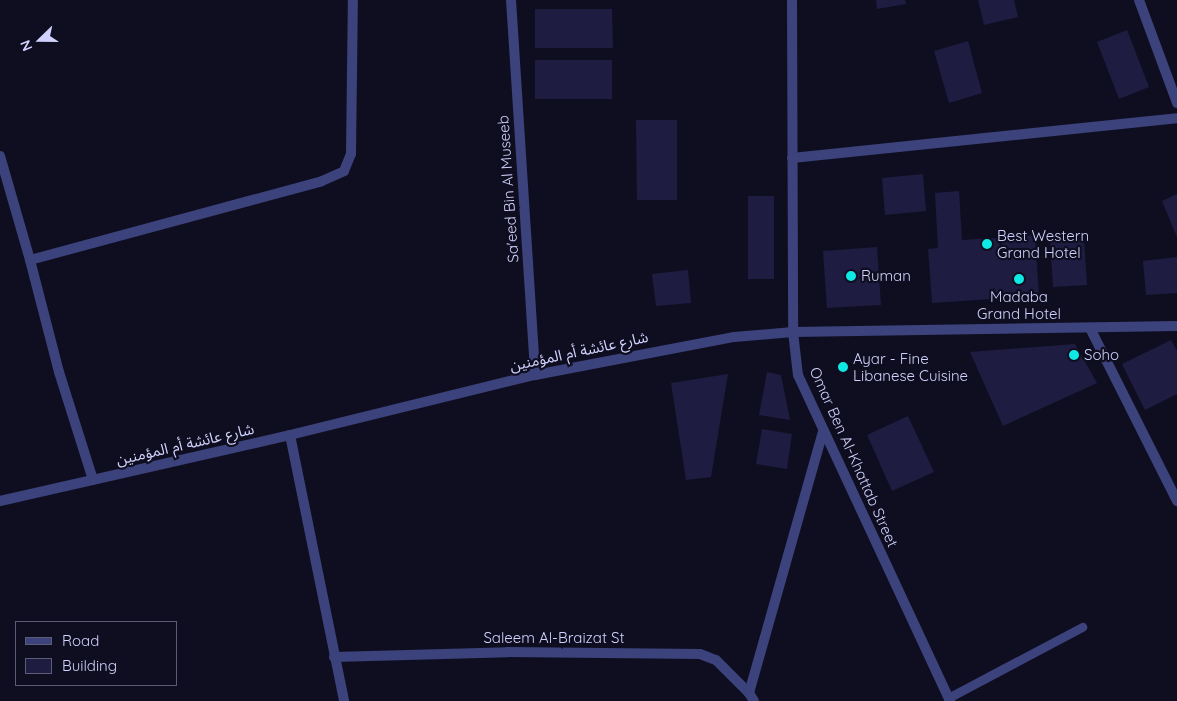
<!DOCTYPE html>
<html>
<head>
<meta charset="utf-8">
<style>
	body { margin:0 }
	#map { position:relative; width:1177px; height:701px; overflow:hidden; background:#0f0e20; font-family:Quicksand,"Noto Sans Arabic",sans-serif }
	div>[style] { position:absolute }
	.building>* { inset:0; background:#1e1c40 }
	.lane>* { height:9px; margin:-4.5px; padding:0 4.5px; transform-origin:4.5px; border-radius:4.5px; background:#3c427c }
	.street>* { height:10px; margin:-5px; padding:0 5px; transform-origin:5px; border-radius:5px; background:#3c427c }
	.dots>* { width:14px; height:14px; translate:-50% -50%; box-sizing:border-box; border:2px solid #0f0e20; border-radius:50% }
	span { translate:-50% -50%; white-space:nowrap; text-align:center; line-height:1.15; -webkit-text-stroke:4.5px #0f0e20; paint-order:stroke }
	.street-label { font-size:15px; color:#d0d1fc }
	.poi-label { font-size:15px; color:#d0d1fc }
	.left { translate:0 -50%; text-align:left }
	.legend { position:absolute; left:15px; top:621px; width:162px; height:65px; box-sizing:border-box; background:#0f0e20; border:1px solid #5c5c78; margin:0; padding:6px 9px; list-style:none; font-size:15px; color:#d0d1fc }
	.legend li { display:flex; align-items:center; gap:10px; height:25px }
	.legend b { width:25px; border:1px solid #5c5c78 }
	.north { position:absolute; left:15px; top:15px; width:50px; height:50px; -webkit-text-stroke:4px #0f0e20; paint-order:stroke; rotate:248deg; font-size:14px; font-weight:700; line-height:20px; text-align:center; color:#d0d1fc }
	.north::after { content:''; display:block; margin:auto; width:18px; height:22px; background:#d0d1fc; clip-path:polygon(50% 0,100% 100%,50% 72%,0 100%) }
</style>
</head>
<body>
<div id="map">
	<div class="building">
		<i style="clip-path:polygon(876px 0,905px 0,906px 4px,877px 9px)"></i>
		<i style="clip-path:polygon(978px 0,1014px 0,1018px 17px,984px 25px)"></i>
		<i style="clip-path:polygon(535px 9px,612px 9px,613px 48px,535px 48px)"></i>
		<i style="clip-path:polygon(1127px 30px,1149px 87px,1119px 99px,1097px 42px)"></i>
		<i style="clip-path:polygon(968px 41px,982px 93px,949px 103px,934px 51px)"></i>
		<i style="clip-path:polygon(535px 60px,612px 60px,612px 99px,535px 99px)"></i>
		<i style="clip-path:polygon(636px 120px,677px 120px,677px 200px,637px 200px)"></i>
		<i style="clip-path:polygon(923px 174px,926px 211px,885px 215px,882px 178px)"></i>
		<i style="clip-path:polygon(959px 191px,962px 240px,1035px 235px,1039px 296px,932px 303px,928px 249px,938px 248px,935px 193px)"></i>
		<i style="clip-path:polygon(1177px 194px,1177px 237px,1162px 201px)"></i>
		<i style="clip-path:polygon(748px 196px,774px 196px,774px 279px,748px 279px)"></i>
		<i style="clip-path:polygon(1084px 238px,1087px 285px,1053px 287px,1050px 240px)"></i>
		<i style="clip-path:polygon(877px 247px,881px 305px,827px 308px,823px 251px)"></i>
		<i style="clip-path:polygon(1177px 257px,1177px 293px,1146px 295px,1143px 261px)"></i>
		<i style="clip-path:polygon(688px 270px,691px 303px,656px 306px,652px 274px)"></i>
		<i style="clip-path:polygon(1171px 340px,1177px 351px,1177px 394px,1145px 410px,1122px 364px)"></i>
		<i style="clip-path:polygon(1075px 344px,1097px 383px,1003px 426px,970px 352px)"></i>
		<i style="clip-path:polygon(767px 372px,781px 375px,790px 420px,759px 415px)"></i>
		<i style="clip-path:polygon(728px 374px,711px 477px,686px 480px,671px 383px)"></i>
		<i style="clip-path:polygon(908px 416px,934px 472px,892px 491px,867px 435px)"></i>
		<i style="clip-path:polygon(762px 429px,792px 434px,787px 469px,756px 464px)"></i>
	</div>
	<div class="lane">
		<i style="left:948px;top:698px;width:152px;rotate:-27.9deg"></i>
	</div>
	<div class="street">
		<i style="left:511px;top:0;width:376px;rotate:86.3deg"></i>
		<i style="left:792px;top:0;width:332px;rotate:89.8deg"></i>
		<i style="left:793px;top:332px;width:43px;rotate:83.4deg"></i>
		<i style="left:798px;top:375px;width:360px;rotate:65deg"></i>
		<i style="left:1139px;top:0;width:110px;rotate:69.7deg"></i>
		<i style="left:0;top:156px;width:108px;rotate:73.9deg"></i>
		<i style="left:30px;top:260px;width:116px;rotate:75.5deg"></i>
		<i style="left:59px;top:372px;width:113px;rotate:72.5deg"></i>
		<i style="left:792px;top:158px;width:387px;rotate:-5.9deg"></i>
		<i style="left:30px;top:260px;width:302px;rotate:-15.1deg"></i>
		<i style="left:322px;top:181px;width:24px;rotate:-24deg"></i>
		<i style="left:344px;top:171px;width:18px;rotate:-68deg"></i>
		<i style="left:351px;top:154px;width:154px;rotate:-89.3deg"></i>
		<i style="left:1090px;top:328px;width:194px;rotate:63.3deg"></i>
		<i style="left:290px;top:435px;width:271px;rotate:78.5deg"></i>
		<i style="left:0;top:501px;width:297px;rotate:-12.8deg"></i>
		<i style="left:290px;top:435px;width:252px;rotate:-13.8deg"></i>
		<i style="left:535px;top:375px;width:203px;rotate:-10.8deg"></i>
		<i style="left:734px;top:337px;width:59px;rotate:-4.8deg"></i>
		<i style="left:793px;top:332px;width:384px;rotate:-0.9deg"></i>
		<i style="left:334px;top:657px;width:174px;rotate:-1.6deg"></i>
		<i style="left:508px;top:652px;width:192px;rotate:0.6deg"></i>
		<i style="left:700px;top:654px;width:17px;rotate:21deg"></i>
		<i style="left:716px;top:660px;width:47px;rotate:45deg"></i>
		<i style="left:749px;top:693px;width:9px;rotate:58deg"></i>
		<i style="left:749px;top:693px;width:272px;rotate:-74.2deg"></i>
	</div>
	<div class="dots">
		<i style="left:987px;top:244px;background:#0fe9e4"></i>
		<i style="left:851px;top:276px;background:#0fe9e4"></i>
		<i style="left:1019px;top:279px;background:#0fe9e4"></i>
		<i style="left:1074px;top:355px;background:#0fe9e4"></i>
		<i style="left:843px;top:367px;background:#0fe9e4"></i>
	</div>
	<div class="street-label">
		<span style="left:508px;top:189px;rotate:-94deg">Sa'eed Bin Al Museeb</span>
		<span style="left:579px;top:351px;rotate:-12deg">شارع عائشة أم المؤمنين</span>
		<span style="left:185px;top:444px;rotate:-13deg">شارع عائشة أم المؤمنين</span>
		<span style="left:854px;top:457px;rotate:66deg">Omar Ben Al-Khattab Street</span>
		<span style="left:554px;top:638px">Saleem Al-Braizat St</span>
	</div>
	<div class="poi-label">
		<span class="left" style="left:997px;top:244px">Best Western<br>Grand Hotel</span>
		<span class="left" style="left:861px;top:276px">Ruman</span>
		<span style="left:1019px;top:305px">Madaba<br>Grand Hotel</span>
		<span class="left" style="left:1084px;top:355px">Soho</span>
		<span class="left" style="left:853px;top:367px">Ayar - Fine<br>Libanese Cuisine</span>
	</div>
	<ul class="legend">
	<li><b style="height:6px;background:#3c427c"></b>Road</li>
	<li><b style="height:14px;background:#1e1c40"></b>Building</li>
	</ul>
	<div class="north">N</div>
</div>
</body>
</html>
